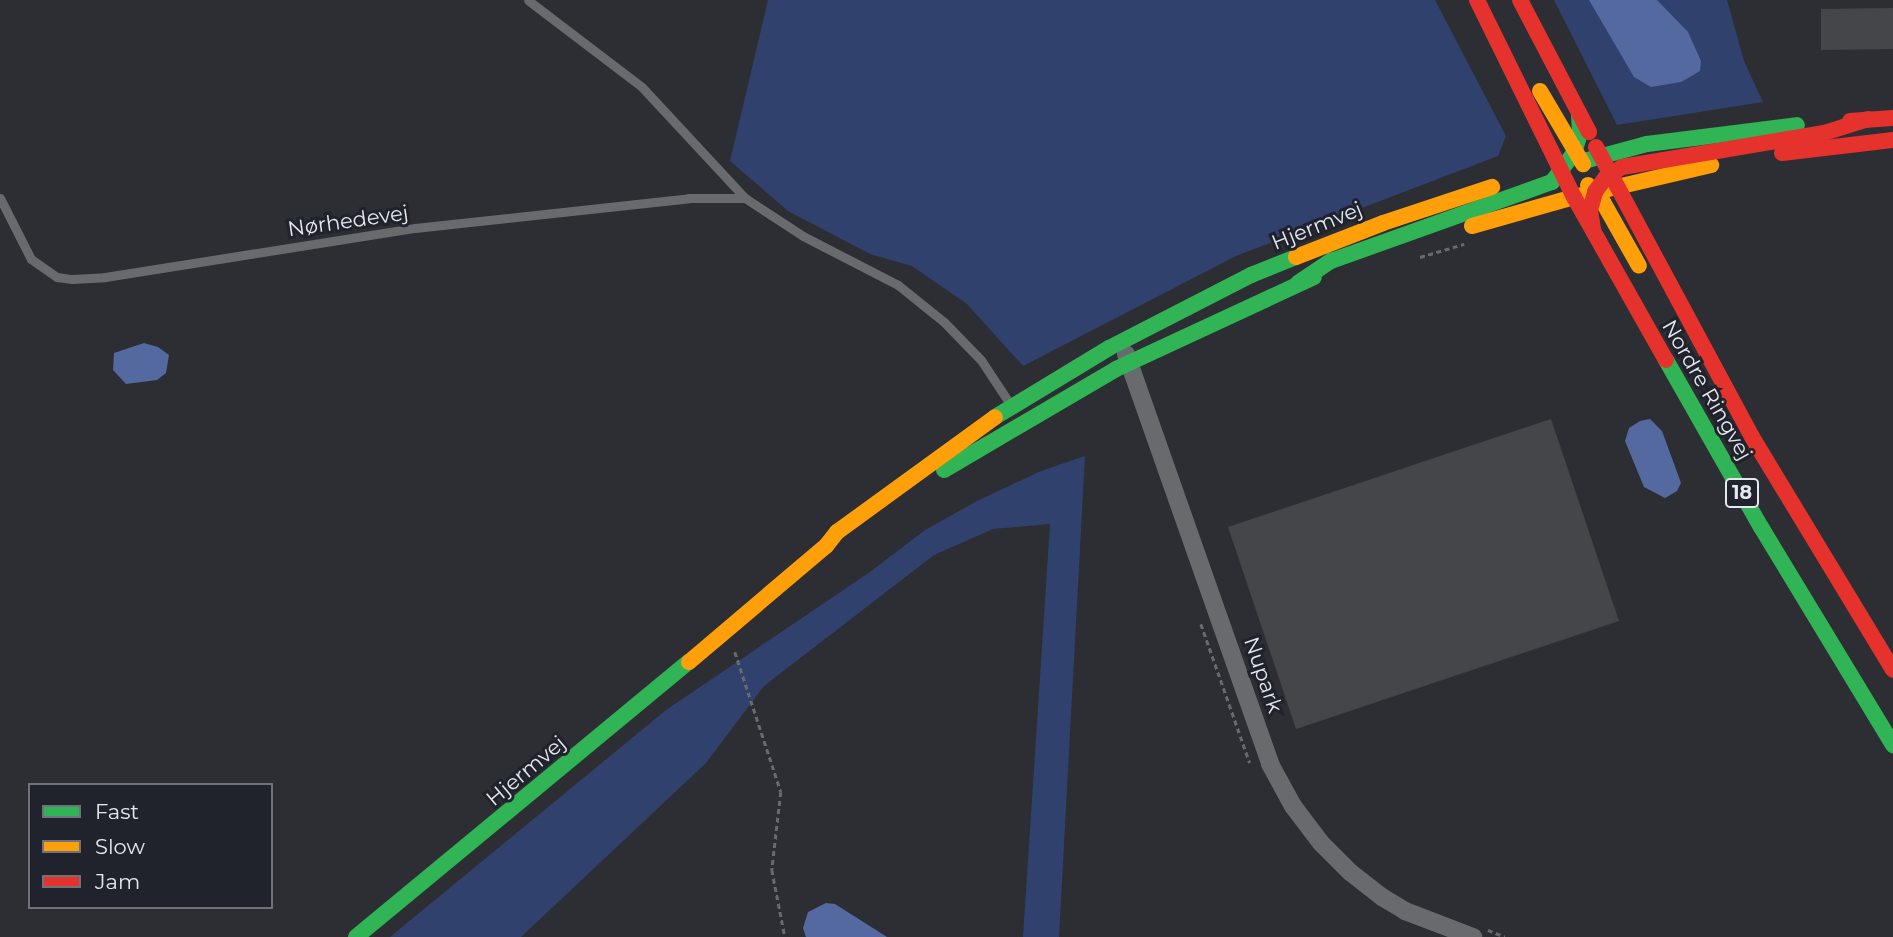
<!DOCTYPE html>
<html>
<head>
<meta charset="utf-8">
<style>
	body { margin:0 }
	#map { position:relative; width:1893px; height:937px; overflow:hidden; background:#2c2e33; font-family:Montserrat,sans-serif }
	div>[style] { position:absolute }
	.green>* { inset:0; background:#30416e }
	.water>* { inset:0; background:#5469a0 }
	.building>* { inset:0; background:#44464a }
	.path>* { height:2.5px; margin-top:-1.25px; transform-origin:0; background:repeating-linear-gradient(90deg,#686a6d 0 5px,transparent 0 8.5px) }
	.lane>* { height:9px; margin:-4.5px; padding:0 4.5px; transform-origin:4.5px; border-radius:4.5px; background:#686a6e }
	.street>* { height:18px; margin:-9px; padding:0 9px; transform-origin:9px; border-radius:9px; background:#686a6e }
	.fast>* { height:16px; margin:-8px; padding:0 8px; transform-origin:8px; border-radius:8px; background:#30b455 }
	.slow>* { height:16px; margin:-8px; padding:0 8px; transform-origin:8px; border-radius:8px; background:#ff9f0a }
	.jam>* { height:16px; margin:-8px; padding:0 8px; transform-origin:8px; border-radius:8px; background:#e5322d }
	span { translate:-50% -50%; white-space:nowrap; text-align:center; line-height:1.15; -webkit-text-stroke:6px #20232c; paint-order:stroke }
	.shield-label span { padding:2px 5px; background:#20232c; border:2px solid; border-radius:5px; -webkit-text-stroke-width:0 }
	.shield-label { font-size:19px; color:#e5e8ee; font-weight:700 }
	.street-label { font-size:21px; color:#e5e8ee }
	.legend { position:absolute; left:28px; top:783px; width:245px; height:126px; box-sizing:border-box; background:#20232c; border:2px solid #6f727a; margin:0; padding:9px 12px; list-style:none; font-size:21px; color:#e5e8ee }
	.legend li { display:flex; align-items:center; gap:14px; height:35px }
	.legend b { width:35px; border:2px solid #6f727a }
</style>
</head>
<body>
<div id="map">
	<div class="green">
		<i style="clip-path:polygon(768px 0,1435px 0,1506px 136px,1498px 156px,1236px 256px,1023px 366px,967px 304px,912px 266px,870px 254px,788px 211px,730px 161px)"></i>
		<i style="clip-path:polygon(1554px 0,1727px 0,1744px 61px,1763px 102px,1617px 125px)"></i>
		<i style="clip-path:polygon(1085px 456px,1059px 937px,1023px 937px,1050px 524px,993px 529px,934px 555px,764px 686px,706px 763px,521px 937px,390px 937px,666px 710px,870px 572px,925px 530px,977px 501px,1041px 471px)"></i>
	</div>
	<div class="water">
		<i style="clip-path:polygon(1589px 0,1657px 0,1688px 32px,1701px 61px,1700px 71px,1681px 82px,1651px 87px,1634px 77px)"></i>
		<i style="clip-path:polygon(144px 343px,158px 347px,169px 355px,166px 373px,157px 380px,126px 384px,113px 370px,114px 353px)"></i>
		<i style="clip-path:polygon(1650px 419px,1662px 431px,1681px 483px,1677px 491px,1665px 498px,1644px 487px,1625px 441px,1629px 428px,1640px 421px)"></i>
		<i style="clip-path:polygon(826px 903px,835px 904px,887px 937px,806px 937px,803px 928px,808px 912px)"></i>
	</div>
	<div class="building">
		<i style="clip-path:polygon(1893px 8px,1893px 49px,1821px 50px,1821px 9px)"></i>
		<i style="clip-path:polygon(1551px 419px,1619px 621px,1296px 729px,1228px 527px)"></i>
	</div>
	<div class="path">
		<i style="left:1420px;top:257px;width:46px;rotate:-16.5deg"></i>
		<i style="left:1201px;top:624px;width:147px;rotate:70.6deg"></i>
		<i style="left:735px;top:652px;width:147px;rotate:71.8deg"></i>
		<i style="left:781px;top:792px;width:79px;rotate:96.6deg"></i>
		<i style="left:772px;top:870px;width:68px;rotate:79deg"></i>
		<i style="left:1488px;top:930px;width:18px;rotate:22deg"></i>
	</div>
	<div class="lane">
		<i style="left:0;top:198px;width:68px;rotate:63.1deg"></i>
		<i style="left:31px;top:259px;width:32px;rotate:35deg"></i>
		<i style="left:57px;top:277px;width:15px;rotate:8deg"></i>
		<i style="left:72px;top:279px;width:33px;rotate:-3deg"></i>
		<i style="left:105px;top:277px;width:314px;rotate:-9deg"></i>
		<i style="left:415px;top:228px;width:276px;rotate:-6.2deg"></i>
		<i style="left:689px;top:198px;width:56px"></i>
		<i style="left:745px;top:198px;width:151px;rotate:-132.9deg"></i>
		<i style="left:642px;top:87px;width:143px;rotate:-142.7deg"></i>
		<i style="left:745px;top:198px;width:69px;rotate:33.2deg"></i>
		<i style="left:803px;top:236px;width:107px;rotate:27.3deg"></i>
		<i style="left:898px;top:285px;width:59px;rotate:38.8deg"></i>
		<i style="left:944px;top:322px;width:53px;rotate:45.8deg"></i>
		<i style="left:981px;top:360px;width:53px;rotate:56.6deg"></i>
	</div>
	<div class="street">
		<i style="left:1126px;top:354px;width:435px;rotate:70.6deg"></i>
		<i style="left:1270px;top:764px;width:48px;rotate:61.3deg"></i>
		<i style="left:1293px;top:806px;width:46px;rotate:52.9deg"></i>
		<i style="left:1321px;top:843px;width:41px;rotate:45deg"></i>
		<i style="left:1350px;top:872px;width:41px;rotate:38deg"></i>
		<i style="left:1382px;top:897px;width:27px;rotate:31deg"></i>
		<i style="left:1405px;top:911px;width:73px;rotate:20.9deg"></i>
	</div>
	<div class="fast">
		<i style="left:1584px;top:161px;width:65px;rotate:-15.1deg"></i>
		<i style="left:1647px;top:144px;width:151px;rotate:-7.2deg"></i>
		<i style="left:1298px;top:283px;width:40px;rotate:-34deg"></i>
		<i style="left:1331px;top:261px;width:235px;rotate:-19.7deg"></i>
		<i style="left:1552px;top:182px;width:36px;rotate:-53deg"></i>
		<i style="left:1574px;top:153px;width:21px;rotate:-73deg"></i>
		<i style="left:1580px;top:133px;width:20px;rotate:-93deg"></i>
		<i style="left:1666px;top:360px;width:192px;rotate:60.4deg"></i>
		<i style="left:1761px;top:527px;width:255px;rotate:58.8deg"></i>
		<i style="left:995px;top:417px;width:133px;rotate:-31.2deg"></i>
		<i style="left:1109px;top:348px;width:160px;rotate:-27.2deg"></i>
		<i style="left:1251px;top:275px;width:48px;rotate:-21.8deg"></i>
		<i style="left:944px;top:470px;width:199px;rotate:-30.4deg"></i>
		<i style="left:1116px;top:369px;width:218px;rotate:-24.9deg"></i>
		<i style="left:356px;top:937px;width:432px;rotate:-39.6deg"></i>
	</div>
	<div class="slow">
		<i style="left:1540px;top:91px;width:85px;rotate:59.5deg"></i>
		<i style="left:1588px;top:185px;width:23px;rotate:49deg"></i>
		<i style="left:1603px;top:202px;width:73px;rotate:60.6deg"></i>
		<i style="left:1472px;top:226px;width:106px;rotate:-15.9deg"></i>
		<i style="left:1574px;top:197px;width:141px;rotate:-13.1deg"></i>
		<i style="left:1296px;top:257px;width:93px;rotate:-21.3deg"></i>
		<i style="left:1383px;top:223px;width:115px;rotate:-18.3deg"></i>
		<i style="left:689px;top:662px;width:180px;rotate:-40.3deg"></i>
		<i style="left:826px;top:546px;width:18px;rotate:-52deg"></i>
		<i style="left:837px;top:532px;width:195px;rotate:-36deg"></i>
	</div>
	<div class="jam">
		<i style="left:1477px;top:0;width:220px;rotate:63.8deg"></i>
		<i style="left:1574px;top:197px;width:187px;rotate:60.6deg"></i>
		<i style="left:1520px;top:0;width:149px;rotate:62.4deg"></i>
		<i style="left:1850px;top:121px;width:43px;rotate:-4deg"></i>
		<i style="left:1596px;top:147px;width:329px;rotate:61.7deg"></i>
		<i style="left:1752px;top:437px;width:272px;rotate:58.8deg"></i>
		<i style="left:1782px;top:153px;width:112px;rotate:-6.7deg"></i>
		<i style="left:1593px;top:229px;width:19px;rotate:-99deg"></i>
		<i style="left:1590px;top:210px;width:19px;rotate:-74deg"></i>
		<i style="left:1595px;top:192px;width:17px;rotate:-54deg"></i>
		<i style="left:1605px;top:178px;width:20px;rotate:-33deg"></i>
		<i style="left:1622px;top:167px;width:205px;rotate:-9.6deg"></i>
		<i style="left:1824px;top:133px;width:46px;rotate:-17.7deg"></i>
	</div>
	<div class="shield-label">
		<span style="left:1742px;top:493px">18</span>
	</div>
	<div class="street-label">
		<span style="left:348px;top:221px;rotate:-8deg">Nørhedevej</span>
		<span style="left:1317px;top:226px;rotate:-22deg">Hjermvej</span>
		<span style="left:1707px;top:390px;rotate:60deg">Nordre Ringvej</span>
		<span style="left:1263px;top:675px;rotate:71deg">Nupark</span>
		<span style="left:526px;top:771px;rotate:-40deg">Hjermvej</span>
	</div>
	<ul class="legend">
	<li><b style="height:9px;background:#30b455"></b>Fast</li>
	<li><b style="height:9px;background:#ff9f0a"></b>Slow</li>
	<li><b style="height:9px;background:#e5322d"></b>Jam</li>
	</ul>
</div>
</body>
</html>
